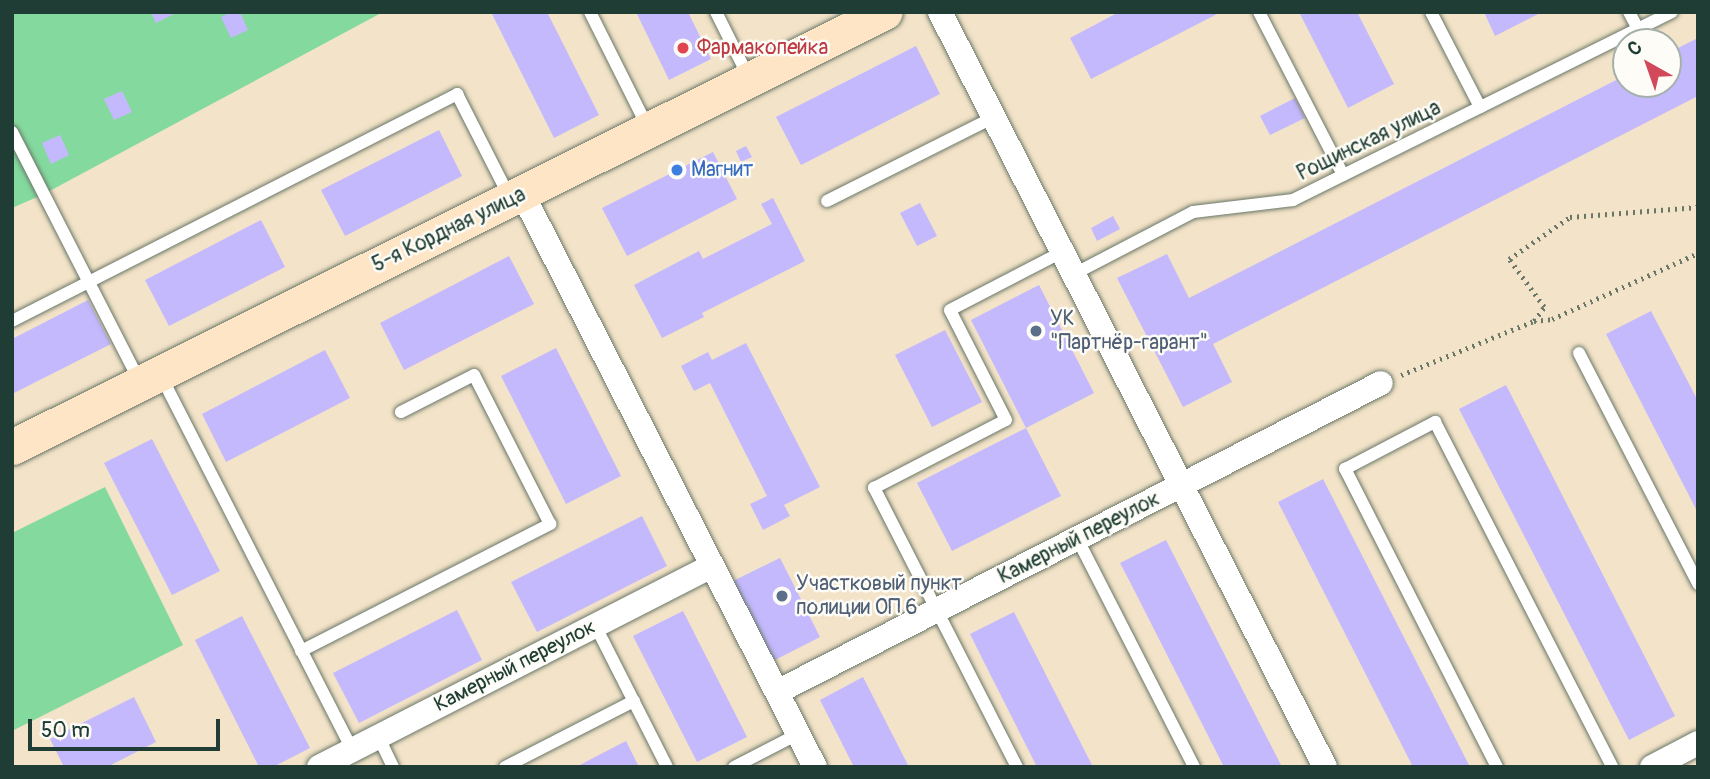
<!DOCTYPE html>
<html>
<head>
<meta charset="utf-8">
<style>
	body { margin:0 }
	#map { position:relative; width:1710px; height:779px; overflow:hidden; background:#f3e3c8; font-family:Pangolin,sans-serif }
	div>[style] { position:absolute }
	.green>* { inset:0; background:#84da9e }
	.building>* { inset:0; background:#c4b9fd }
	.path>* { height:4.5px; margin-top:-2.25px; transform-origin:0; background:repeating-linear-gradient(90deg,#697768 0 2px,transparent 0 7px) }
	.roads { filter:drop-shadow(0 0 2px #697768) drop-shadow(0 0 2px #697768) }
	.lane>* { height:12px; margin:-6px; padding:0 6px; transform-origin:6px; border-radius:6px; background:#fff }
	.street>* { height:24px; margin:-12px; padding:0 12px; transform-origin:12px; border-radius:12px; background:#fff }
	.secondary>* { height:35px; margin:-17.5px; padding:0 17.5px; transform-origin:17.5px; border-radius:17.5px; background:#fde5c5 }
	.dots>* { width:19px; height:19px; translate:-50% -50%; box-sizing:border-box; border:4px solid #fdfcf7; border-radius:50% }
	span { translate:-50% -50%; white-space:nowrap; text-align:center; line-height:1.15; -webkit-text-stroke:5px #fdfcf7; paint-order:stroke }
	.health-label { font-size:21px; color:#be3a42 }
	.left { translate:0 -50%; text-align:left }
	.street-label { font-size:21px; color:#1f3d34 }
	.shop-label { font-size:21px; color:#366cbe }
	.service-label { font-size:21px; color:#4e5e75 }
	.frame { position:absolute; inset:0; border:14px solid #1f3d34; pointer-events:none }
	.north { position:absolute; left:1612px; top:28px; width:70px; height:70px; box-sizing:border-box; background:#fdfcf7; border:2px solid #a4b0a9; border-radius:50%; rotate:320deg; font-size:19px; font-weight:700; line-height:28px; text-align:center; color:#1f3d34 }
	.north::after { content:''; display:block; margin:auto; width:24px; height:32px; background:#d1495b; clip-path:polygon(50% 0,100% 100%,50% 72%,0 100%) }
	.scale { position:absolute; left:28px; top:719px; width:192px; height:32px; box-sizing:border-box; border:4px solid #1f3d34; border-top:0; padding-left:9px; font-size:21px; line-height:24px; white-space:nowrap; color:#1f3d34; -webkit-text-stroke:5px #fdfcf7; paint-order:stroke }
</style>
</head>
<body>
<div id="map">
	<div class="green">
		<i style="clip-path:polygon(12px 12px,383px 12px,44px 194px,12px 208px)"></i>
		<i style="clip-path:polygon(105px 487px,183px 645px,12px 731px,12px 533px)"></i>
	</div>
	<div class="building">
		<i style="clip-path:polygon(151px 12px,173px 12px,174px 14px,156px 23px)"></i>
		<i style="clip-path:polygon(232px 12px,240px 12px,248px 30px,231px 38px,221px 17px)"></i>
		<i style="clip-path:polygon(491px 12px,547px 12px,599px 115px,554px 138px)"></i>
		<i style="clip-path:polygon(636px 12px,688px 12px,711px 59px,669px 80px)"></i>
		<i style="clip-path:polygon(1119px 12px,1221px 12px,1091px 79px,1070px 38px)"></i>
		<i style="clip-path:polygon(1299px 12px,1357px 12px,1394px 84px,1348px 108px)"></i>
		<i style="clip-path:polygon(1484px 12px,1542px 12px,1495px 36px)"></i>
		<i style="clip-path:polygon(1698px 38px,1698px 96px,1213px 344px,1232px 382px,1183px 407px,1117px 278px,1167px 254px,1189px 298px,1626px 75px,1626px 84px,1668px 84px,1668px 53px)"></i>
		<i style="clip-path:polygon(916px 46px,940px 94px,801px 165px,776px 117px)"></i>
		<i style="clip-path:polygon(122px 91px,132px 112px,114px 120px,104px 99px)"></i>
		<i style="clip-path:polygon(1295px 98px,1305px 118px,1270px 135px,1260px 116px)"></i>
		<i style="clip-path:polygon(439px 130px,462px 176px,345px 236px,321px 190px)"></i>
		<i style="clip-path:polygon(60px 135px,69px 155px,51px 164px,42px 143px)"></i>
		<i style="clip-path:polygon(746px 146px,752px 157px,741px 162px,736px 151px)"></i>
		<i style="clip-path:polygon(713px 152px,737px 199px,627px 256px,602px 208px)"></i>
		<i style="clip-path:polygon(773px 198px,805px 261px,702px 313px,704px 317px,662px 338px,634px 285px,699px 251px,703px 259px,772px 224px,761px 204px)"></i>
		<i style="clip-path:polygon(920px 203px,937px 236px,917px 246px,900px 213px)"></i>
		<i style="clip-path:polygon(1113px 216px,1120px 229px,1097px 241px,1091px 228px)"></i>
		<i style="clip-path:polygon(261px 220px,285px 267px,169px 326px,145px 280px)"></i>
		<i style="clip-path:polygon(509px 256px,534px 304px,404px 370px,380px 323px)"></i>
		<i style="clip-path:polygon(1039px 285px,1094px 393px,1026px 428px,1061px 496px,952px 551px,917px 483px,1026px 428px,971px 320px)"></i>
		<i style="clip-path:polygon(88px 300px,111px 344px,12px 394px,12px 339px)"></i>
		<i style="clip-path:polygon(1651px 311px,1698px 401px,1698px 513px,1606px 334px)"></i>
		<i style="clip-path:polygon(945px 330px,982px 402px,932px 427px,895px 355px)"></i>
		<i style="clip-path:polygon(746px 343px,820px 487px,784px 505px,790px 516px,763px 530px,750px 504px,767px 496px,710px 383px,694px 391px,681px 366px,708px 352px,712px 360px)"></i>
		<i style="clip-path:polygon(556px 348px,621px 476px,566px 504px,501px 376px)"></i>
		<i style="clip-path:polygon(325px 350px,350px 398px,226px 462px,202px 414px)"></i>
		<i style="clip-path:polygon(1506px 385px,1675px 716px,1629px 740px,1459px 409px)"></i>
		<i style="clip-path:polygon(152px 439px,220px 571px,172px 595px,104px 463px)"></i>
		<i style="clip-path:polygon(1323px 479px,1417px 663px,1470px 767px,1413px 767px,1278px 502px)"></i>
		<i style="clip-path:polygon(642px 516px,667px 566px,537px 632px,511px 582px)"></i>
		<i style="clip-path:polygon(1166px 540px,1282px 767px,1224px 767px,1130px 582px,1120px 563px)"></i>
		<i style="clip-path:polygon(780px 558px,820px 637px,773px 661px,733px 581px)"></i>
		<i style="clip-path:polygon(457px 610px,482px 660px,359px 723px,333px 673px)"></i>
		<i style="clip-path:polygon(683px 611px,747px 737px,697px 762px,633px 636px)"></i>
		<i style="clip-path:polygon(1014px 612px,1093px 767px,1037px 767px,984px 662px,970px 634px)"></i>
		<i style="clip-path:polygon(242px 616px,310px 748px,273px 767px,259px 767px,195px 640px)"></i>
		<i style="clip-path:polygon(863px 677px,909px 767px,854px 767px,820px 700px)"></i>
		<i style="clip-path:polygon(134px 697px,156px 742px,107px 767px,64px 767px,50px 739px)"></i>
		<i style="clip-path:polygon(626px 741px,639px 767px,576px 767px,595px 757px)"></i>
	</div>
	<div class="path">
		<i style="left:1534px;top:321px;width:18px;rotate:-6deg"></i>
		<i style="left:1552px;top:319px;width:160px;rotate:-24.3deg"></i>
		<i style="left:1401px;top:375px;width:144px;rotate:-22.1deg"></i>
		<i style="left:1534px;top:321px;width:17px;rotate:-54deg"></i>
		<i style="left:1544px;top:307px;width:59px;rotate:-126.1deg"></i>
		<i style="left:1509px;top:259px;width:74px;rotate:-34.5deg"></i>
		<i style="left:1570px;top:217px;width:128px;rotate:-4.5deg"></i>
	</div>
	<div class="roads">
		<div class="lane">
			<i style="left:590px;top:12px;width:130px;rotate:63.4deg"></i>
			<i style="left:716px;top:12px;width:72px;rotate:63.4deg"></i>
			<i style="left:1259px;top:12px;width:183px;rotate:62.7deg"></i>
			<i style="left:1431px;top:12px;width:107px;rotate:62.7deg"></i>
			<i style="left:1629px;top:12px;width:19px;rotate:62deg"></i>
			<i style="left:12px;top:132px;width:279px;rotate:62.9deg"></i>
			<i style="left:827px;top:201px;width:187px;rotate:-26.7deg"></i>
			<i style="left:1074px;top:274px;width:134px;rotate:-27.5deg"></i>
			<i style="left:1193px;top:212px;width:101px;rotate:-6.8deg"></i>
			<i style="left:1293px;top:200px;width:423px;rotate:-26.4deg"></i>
			<i style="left:12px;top:321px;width:500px;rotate:-27deg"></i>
			<i style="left:457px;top:94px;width:114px;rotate:63deg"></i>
			<i style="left:1579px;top:353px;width:260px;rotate:62.7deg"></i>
			<i style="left:160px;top:374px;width:422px;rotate:62.9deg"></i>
			<i style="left:1077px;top:538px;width:257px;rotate:62.9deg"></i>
			<i style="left:595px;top:625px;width:159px;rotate:63.1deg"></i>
			<i style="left:301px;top:651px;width:280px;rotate:-27deg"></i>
			<i style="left:550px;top:524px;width:167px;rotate:-117deg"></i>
			<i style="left:474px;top:375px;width:82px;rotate:153.1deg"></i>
			<i style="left:378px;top:736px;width:34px;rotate:64deg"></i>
			<i style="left:505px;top:767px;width:145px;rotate:-27.1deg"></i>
			<i style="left:734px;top:767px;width:72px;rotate:-27.3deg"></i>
			<i style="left:1017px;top:767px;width:314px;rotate:-117.1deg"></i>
			<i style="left:874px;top:488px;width:148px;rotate:-27.3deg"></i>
			<i style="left:1006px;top:420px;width:123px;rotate:-117deg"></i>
			<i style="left:950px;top:310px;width:126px;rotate:-27.4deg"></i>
			<i style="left:1497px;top:767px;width:335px;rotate:-117deg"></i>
			<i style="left:1345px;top:469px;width:102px;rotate:-27.6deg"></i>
			<i style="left:1435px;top:422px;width:388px;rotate:62.8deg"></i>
		</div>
		<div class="street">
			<i style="left:940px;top:12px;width:847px;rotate:62.98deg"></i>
			<i style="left:522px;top:193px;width:644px;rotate:62.96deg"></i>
			<i style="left:777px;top:692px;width:678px;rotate:-27.09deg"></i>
			<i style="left:319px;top:767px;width:441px;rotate:-27.1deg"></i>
			<i style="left:1652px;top:767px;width:52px;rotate:-27.6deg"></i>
		</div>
		<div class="secondary">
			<i style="left:12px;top:447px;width:975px;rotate:-26.49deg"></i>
		</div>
	</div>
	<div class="dots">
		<i style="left:683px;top:48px;background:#e0444e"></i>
		<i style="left:677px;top:170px;background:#3f7fe0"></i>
		<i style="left:1036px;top:331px;background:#5c6f8a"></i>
		<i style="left:782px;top:596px;background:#5c6f8a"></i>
	</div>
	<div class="health-label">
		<span class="left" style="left:697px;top:48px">Фармакопейка</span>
	</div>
	<div class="street-label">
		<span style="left:1369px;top:141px;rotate:-26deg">Рощинская улица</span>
		<span style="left:449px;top:230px;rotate:-26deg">5-я Кордная улица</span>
		<span style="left:1079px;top:538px;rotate:-27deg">Камерный переулок</span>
		<span style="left:515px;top:666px;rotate:-27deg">Камерный переулок</span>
	</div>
	<div class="shop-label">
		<span class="left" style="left:691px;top:170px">Магнит</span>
	</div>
	<div class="service-label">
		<span class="left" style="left:1050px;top:331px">УК<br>"Партнёр-гарант"</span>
		<span class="left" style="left:796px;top:596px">Участковый пункт<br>полиции ОП 6</span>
	</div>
	<div class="frame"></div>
	<div class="north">С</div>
	<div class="scale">50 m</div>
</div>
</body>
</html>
